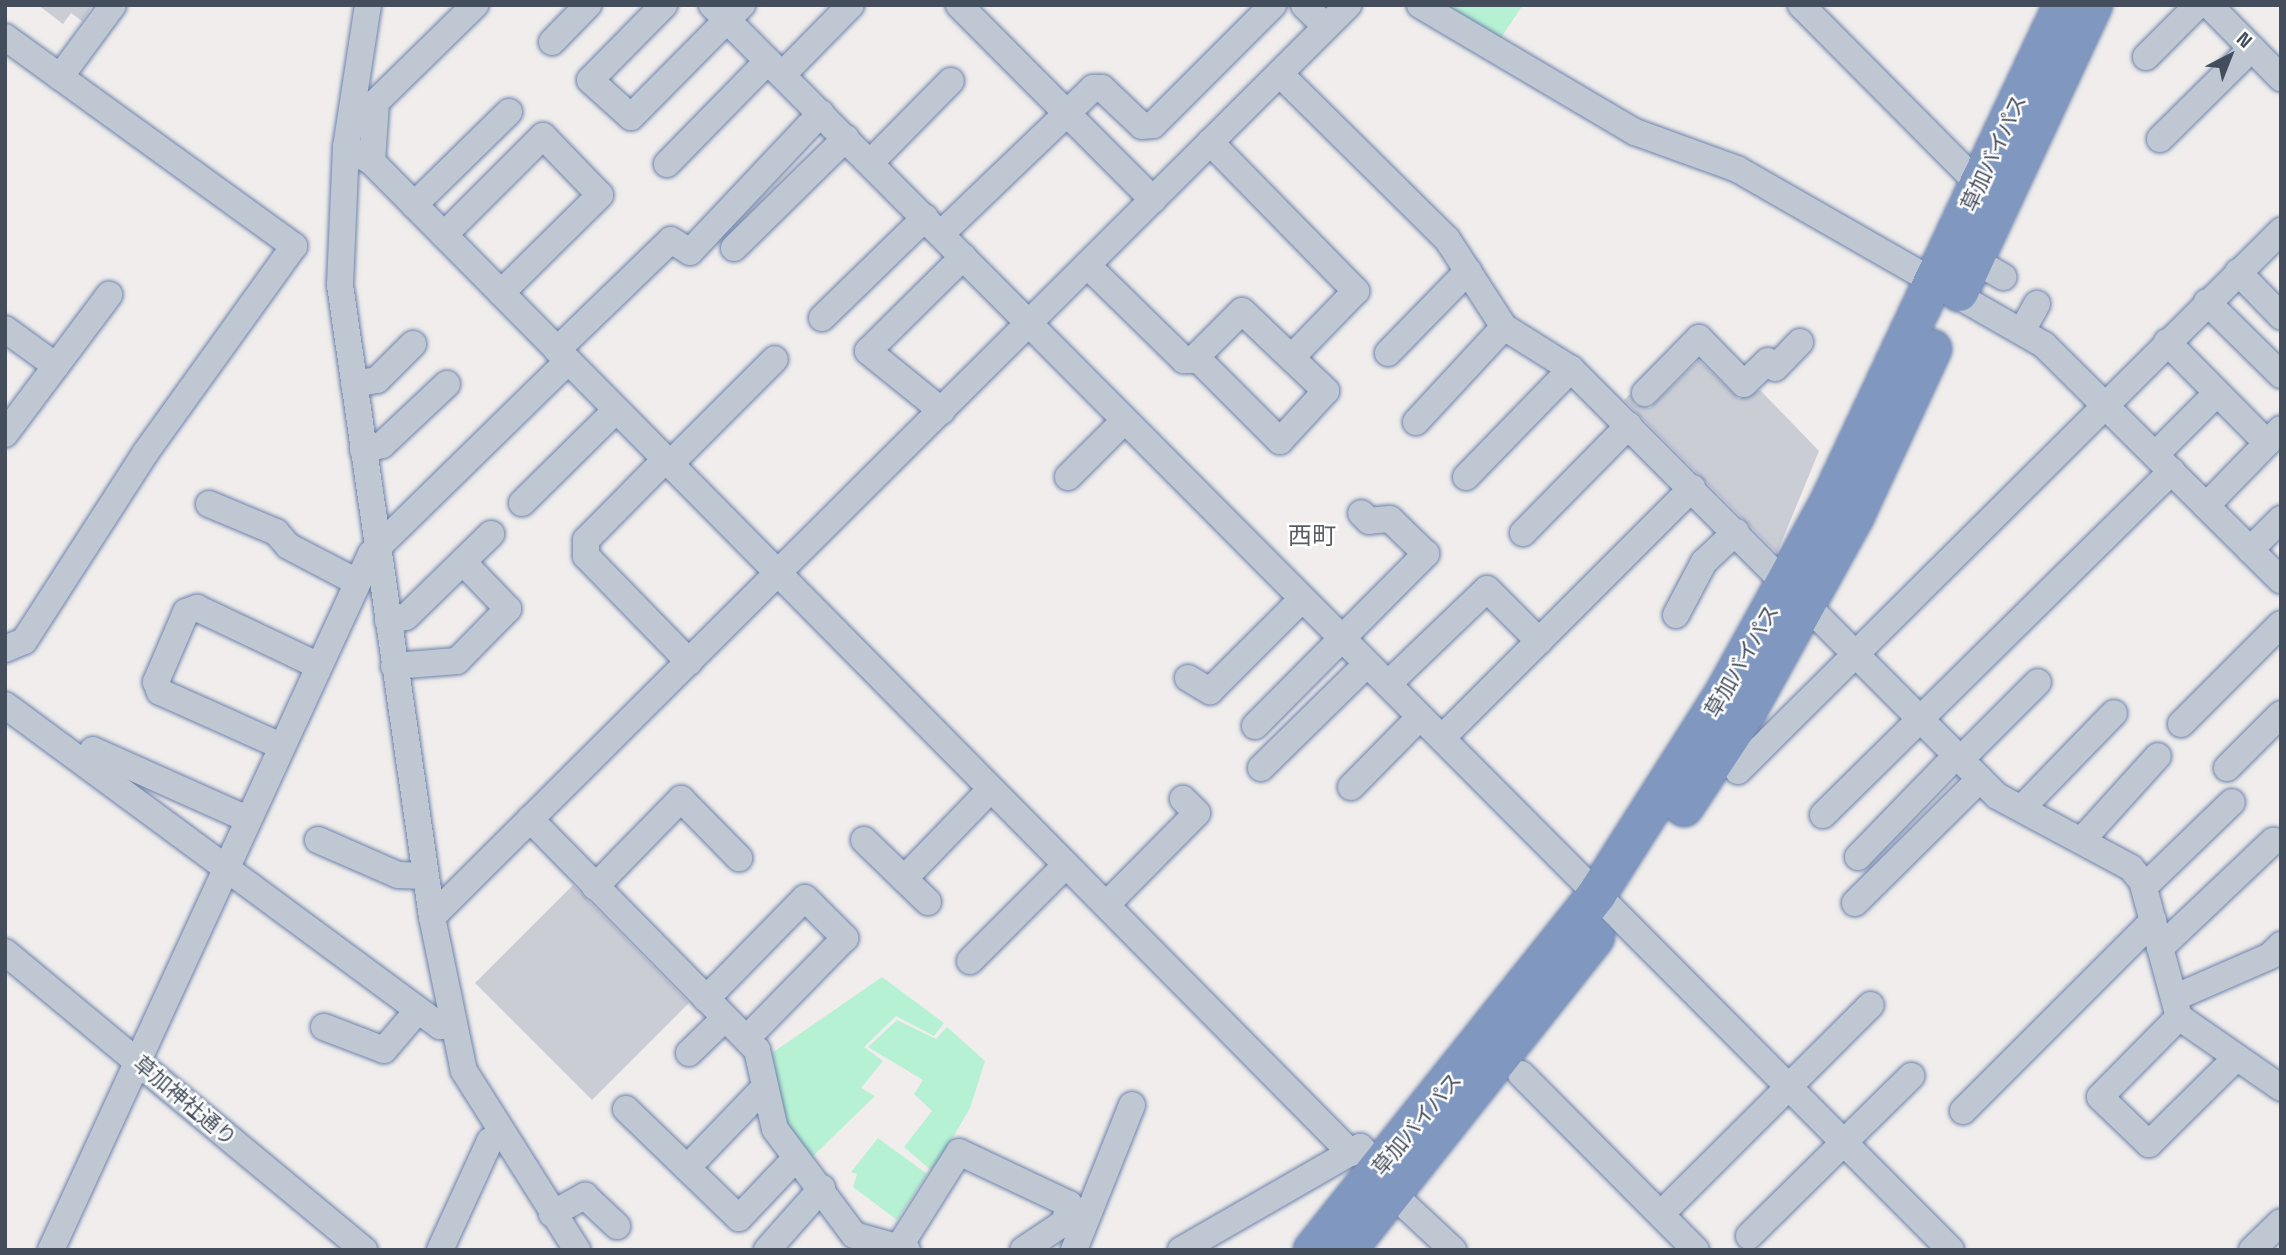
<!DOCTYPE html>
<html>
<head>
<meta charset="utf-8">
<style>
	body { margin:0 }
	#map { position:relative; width:2286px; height:1255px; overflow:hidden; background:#f0edec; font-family:"Space Grotesk","Noto Sans JP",sans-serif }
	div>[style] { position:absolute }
	.green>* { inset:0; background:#b7f1d4 }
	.building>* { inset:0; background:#cbcdd5 }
	.roads { filter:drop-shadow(0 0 2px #6c82ab) drop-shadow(0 0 2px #6c82ab) }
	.minor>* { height:26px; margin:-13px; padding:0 13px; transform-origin:13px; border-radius:13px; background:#bfc7d3 }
	.highway>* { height:38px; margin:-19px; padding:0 19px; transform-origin:19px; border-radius:19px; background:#8097bf }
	span { translate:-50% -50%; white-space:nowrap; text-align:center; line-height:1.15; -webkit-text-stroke:5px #fff; paint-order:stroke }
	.street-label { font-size:21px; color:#444d5b }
	.quarter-label { font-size:24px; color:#595c62 }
	.frame { position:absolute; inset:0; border:7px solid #444d5b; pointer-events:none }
	.north { position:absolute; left:2195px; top:21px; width:70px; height:70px; -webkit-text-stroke:5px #fff; paint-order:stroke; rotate:42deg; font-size:19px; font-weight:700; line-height:28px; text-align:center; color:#444d5b }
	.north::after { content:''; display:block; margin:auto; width:24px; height:32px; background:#444d5b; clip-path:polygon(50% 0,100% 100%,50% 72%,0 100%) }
</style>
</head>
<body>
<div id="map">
	<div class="green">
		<i style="clip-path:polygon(1433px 5px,1523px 5px,1498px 42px)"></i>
		<i style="clip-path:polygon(882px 977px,944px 1023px,934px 1036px,896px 1016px,864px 1047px,883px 1061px,861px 1088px,875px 1096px,810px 1159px,784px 1122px,772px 1053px)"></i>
		<i style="clip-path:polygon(897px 1020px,936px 1039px,947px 1027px,985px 1061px,970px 1108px,933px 1172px,904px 1147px,932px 1111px,914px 1094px,923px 1080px,868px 1047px)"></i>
		<i style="clip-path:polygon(878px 1138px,927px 1174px,897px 1220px,853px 1187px,857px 1174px,851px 1172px)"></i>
	</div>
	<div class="building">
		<i style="clip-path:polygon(38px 5px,93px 5px,82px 21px,71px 13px,63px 24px)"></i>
		<i style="clip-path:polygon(1699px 360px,1739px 399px,1760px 390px,1819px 451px,1777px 553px,1624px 400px,1630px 394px,1635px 405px,1650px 408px)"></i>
		<i style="clip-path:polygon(573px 885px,689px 1003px,592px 1100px,475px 983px)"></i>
	</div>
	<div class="roads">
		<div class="minor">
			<i style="left:368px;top:5px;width:144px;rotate:98.8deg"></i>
			<i style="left:346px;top:147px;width:138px;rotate:92.5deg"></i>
			<i style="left:340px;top:285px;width:639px;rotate:81.72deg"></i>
			<i style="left:432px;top:917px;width:157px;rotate:78.3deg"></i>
			<i style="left:464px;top:1071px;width:212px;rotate:57.7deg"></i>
			<i style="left:664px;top:5px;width:105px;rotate:134.6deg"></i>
			<i style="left:590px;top:80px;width:55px;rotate:42.1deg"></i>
			<i style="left:631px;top:117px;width:158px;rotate:-45.3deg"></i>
			<i style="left:712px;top:5px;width:1756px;rotate:45.14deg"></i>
			<i style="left:959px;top:5px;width:275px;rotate:45.1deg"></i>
			<i style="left:1304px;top:5px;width:31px;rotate:45deg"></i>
			<i style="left:1420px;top:5px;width:250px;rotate:30.6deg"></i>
			<i style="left:1635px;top:132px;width:109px;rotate:19.9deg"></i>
			<i style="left:1737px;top:169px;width:354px;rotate:29.8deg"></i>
			<i style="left:2044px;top:345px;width:334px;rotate:44.8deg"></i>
			<i style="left:1801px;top:5px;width:252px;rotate:45.2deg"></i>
			<i style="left:2209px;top:5px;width:103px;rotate:45.4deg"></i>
			<i style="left:5px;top:37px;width:357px;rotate:35.9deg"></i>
			<i style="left:294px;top:246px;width:254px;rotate:125.7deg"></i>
			<i style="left:146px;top:452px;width:225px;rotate:122.8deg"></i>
			<i style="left:24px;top:641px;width:21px;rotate:157deg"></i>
			<i style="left:552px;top:42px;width:52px;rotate:-45.8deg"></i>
			<i style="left:2146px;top:57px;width:74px;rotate:-45deg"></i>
			<i style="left:1280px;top:74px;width:235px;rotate:44.7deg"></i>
			<i style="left:1447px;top:239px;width:105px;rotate:57.1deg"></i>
			<i style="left:1504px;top:327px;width:79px;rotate:32.1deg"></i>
			<i style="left:1571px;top:369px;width:603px;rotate:45.07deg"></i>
			<i style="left:1997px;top:796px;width:152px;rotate:28.2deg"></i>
			<i style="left:2131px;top:868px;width:17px;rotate:50deg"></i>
			<i style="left:2142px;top:881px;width:141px;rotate:74.8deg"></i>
			<i style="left:2179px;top:1017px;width:124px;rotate:34.8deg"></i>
			<i style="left:782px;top:75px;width:98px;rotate:-45.4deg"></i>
			<i style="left:60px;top:77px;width:89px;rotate:-53.6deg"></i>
			<i style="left:2160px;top:139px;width:129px;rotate:-44.7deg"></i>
			<i style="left:1210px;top:142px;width:209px;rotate:45.6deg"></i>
			<i style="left:1356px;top:291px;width:93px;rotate:134.1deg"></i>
			<i style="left:346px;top:147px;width:30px;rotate:30deg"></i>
			<i style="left:372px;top:162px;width:1393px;rotate:45.35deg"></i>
			<i style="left:372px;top:162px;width:60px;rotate:-86.2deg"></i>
			<i style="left:376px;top:102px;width:139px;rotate:-44.4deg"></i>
			<i style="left:870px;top:163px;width:115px;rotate:-45.4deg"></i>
			<i style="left:667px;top:164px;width:144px;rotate:-45.6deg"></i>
			<i style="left:414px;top:205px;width:133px;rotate:-44.4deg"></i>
			<i style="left:941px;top:234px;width:211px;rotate:-43.8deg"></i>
			<i style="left:1093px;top:88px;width:9px"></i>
			<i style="left:1102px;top:88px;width:55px;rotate:43.5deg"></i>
			<i style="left:1142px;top:126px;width:11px;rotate:-5deg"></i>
			<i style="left:1153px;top:125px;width:170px;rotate:-45deg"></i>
			<i style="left:444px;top:235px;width:140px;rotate:-45deg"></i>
			<i style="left:543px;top:136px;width:82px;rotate:46deg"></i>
			<i style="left:600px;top:195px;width:139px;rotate:135.3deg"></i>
			<i style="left:734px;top:248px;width:157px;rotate:-44.5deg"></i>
			<i style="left:1974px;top:260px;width:34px;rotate:30deg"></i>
			<i style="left:1087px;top:265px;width:136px;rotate:44.4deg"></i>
			<i style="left:1184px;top:360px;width:10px"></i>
			<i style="left:1194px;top:360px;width:4px;rotate:-56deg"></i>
			<i style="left:1196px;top:357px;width:65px;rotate:-45deg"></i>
			<i style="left:1242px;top:311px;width:116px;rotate:43.6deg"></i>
			<i style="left:1326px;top:391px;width:68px;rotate:132.6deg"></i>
			<i style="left:1280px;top:441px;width:119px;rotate:-135deg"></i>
			<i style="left:2238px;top:272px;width:62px;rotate:45.7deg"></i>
			<i style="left:2207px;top:302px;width:104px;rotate:44.6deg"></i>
			<i style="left:822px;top:318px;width:144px;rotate:-44.2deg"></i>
			<i style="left:5px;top:329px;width:63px;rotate:36deg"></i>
			<i style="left:2022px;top:331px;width:31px;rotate:-61deg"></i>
			<i style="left:2167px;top:342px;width:142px;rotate:45.3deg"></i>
			<i style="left:557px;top:350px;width:158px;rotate:-44deg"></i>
			<i style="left:671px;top:240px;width:22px;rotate:32deg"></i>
			<i style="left:690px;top:252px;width:191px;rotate:-46.7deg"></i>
			<i style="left:1388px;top:353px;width:115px;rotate:-45.7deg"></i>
			<i style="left:1775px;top:368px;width:36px;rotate:-46deg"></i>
			<i style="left:354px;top:384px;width:23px;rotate:-10deg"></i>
			<i style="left:377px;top:380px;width:51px;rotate:-45deg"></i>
			<i style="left:1645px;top:393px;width:77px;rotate:-45.5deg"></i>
			<i style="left:1699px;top:338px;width:64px;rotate:45.6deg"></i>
			<i style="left:1744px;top:384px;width:33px;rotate:-44deg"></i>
			<i style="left:942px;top:411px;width:95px;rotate:-141deg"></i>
			<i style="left:868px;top:351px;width:134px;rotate:-44.7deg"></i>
			<i style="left:1416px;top:422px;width:129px;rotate:-47.2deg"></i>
			<i style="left:5px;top:434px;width:174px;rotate:-53.2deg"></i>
			<i style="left:363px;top:450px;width:20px;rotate:-15deg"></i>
			<i style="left:382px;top:445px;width:89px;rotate:-43.2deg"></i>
			<i style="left:2156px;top:454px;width:86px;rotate:-45deg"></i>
			<i style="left:665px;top:460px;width:112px;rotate:134.6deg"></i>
			<i style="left:586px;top:540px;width:16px;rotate:90deg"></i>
			<i style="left:586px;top:556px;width:148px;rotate:45.8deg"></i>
			<i style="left:670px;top:464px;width:148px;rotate:-45deg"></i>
			<i style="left:1068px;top:477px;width:79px;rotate:-45deg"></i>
			<i style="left:1466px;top:477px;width:151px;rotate:-45.8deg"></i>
			<i style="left:522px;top:503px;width:132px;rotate:-44.7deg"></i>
			<i style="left:209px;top:504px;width:73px;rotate:22.7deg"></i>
			<i style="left:276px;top:532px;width:18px;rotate:49deg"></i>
			<i style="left:288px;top:546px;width:78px;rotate:27.6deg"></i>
			<i style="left:2206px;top:506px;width:107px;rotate:-45.8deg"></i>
			<i style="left:1523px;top:533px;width:151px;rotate:-45.5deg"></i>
			<i style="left:2250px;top:550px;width:44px;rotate:-45deg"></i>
			<i style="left:1676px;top:615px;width:60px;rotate:-62.2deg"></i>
			<i style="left:1704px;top:562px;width:44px;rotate:-43.2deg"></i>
			<i style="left:388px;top:621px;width:18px;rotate:-13deg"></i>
			<i style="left:406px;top:617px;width:119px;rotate:-44.3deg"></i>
			<i style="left:394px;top:666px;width:63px;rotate:-4.5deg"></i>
			<i style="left:457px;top:661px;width:73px;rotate:-45.6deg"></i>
			<i style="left:508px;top:609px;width:65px;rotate:-133.8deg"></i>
			<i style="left:1188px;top:678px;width:26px;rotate:31deg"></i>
			<i style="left:1210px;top:691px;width:130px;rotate:-45deg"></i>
			<i style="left:1388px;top:684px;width:137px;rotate:-43.8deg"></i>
			<i style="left:1487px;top:589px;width:74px;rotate:45deg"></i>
			<i style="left:5px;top:705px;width:541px;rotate:36.42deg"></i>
			<i style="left:440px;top:1026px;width:10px"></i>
			<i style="left:2181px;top:724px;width:141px;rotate:-45deg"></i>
			<i style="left:1255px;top:726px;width:243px;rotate:-45.2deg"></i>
			<i style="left:1426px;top:554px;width:50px;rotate:-135.8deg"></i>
			<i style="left:1390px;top:519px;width:21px;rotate:175deg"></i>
			<i style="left:1369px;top:521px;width:11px;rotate:-135deg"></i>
			<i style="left:1442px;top:738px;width:354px;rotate:-45deg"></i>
			<i style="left:281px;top:746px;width:133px;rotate:-155.9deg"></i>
			<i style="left:160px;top:692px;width:11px;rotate:-112deg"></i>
			<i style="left:156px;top:682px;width:76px;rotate:-66.8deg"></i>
			<i style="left:186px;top:612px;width:12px;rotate:-20deg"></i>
			<i style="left:197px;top:608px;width:135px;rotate:25.4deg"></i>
			<i style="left:93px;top:750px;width:169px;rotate:24.1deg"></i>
			<i style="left:1960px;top:760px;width:110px;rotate:-45deg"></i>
			<i style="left:1261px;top:768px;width:148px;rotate:-44.5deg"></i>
			<i style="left:2227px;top:768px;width:76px;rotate:-45deg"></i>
			<i style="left:1738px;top:771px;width:766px;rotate:-44.84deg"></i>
			<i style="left:1351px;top:787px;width:98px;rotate:-45.4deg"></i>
			<i style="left:2022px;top:808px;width:132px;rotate:-45.9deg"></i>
			<i style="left:1823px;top:815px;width:490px;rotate:-44.6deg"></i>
			<i style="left:530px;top:819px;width:324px;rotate:45.5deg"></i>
			<i style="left:757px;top:1050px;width:81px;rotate:77.2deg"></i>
			<i style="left:775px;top:1129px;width:132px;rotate:53.3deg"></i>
			<i style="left:854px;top:1235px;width:55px;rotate:15.8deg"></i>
			<i style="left:318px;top:840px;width:87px;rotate:23.6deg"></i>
			<i style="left:398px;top:875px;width:27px;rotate:2deg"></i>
			<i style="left:864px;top:840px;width:89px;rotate:44.1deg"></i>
			<i style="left:2082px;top:840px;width:113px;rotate:-47.9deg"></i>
			<i style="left:1858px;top:857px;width:141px;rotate:-45.9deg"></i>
			<i style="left:904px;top:879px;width:125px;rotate:-46deg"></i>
			<i style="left:595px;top:887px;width:123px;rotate:-45.7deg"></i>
			<i style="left:681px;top:799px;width:83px;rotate:45.5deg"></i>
			<i style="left:2144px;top:887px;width:122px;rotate:-44deg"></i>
			<i style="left:1855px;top:903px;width:176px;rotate:-44.8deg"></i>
			<i style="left:1106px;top:905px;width:129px;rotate:-45.3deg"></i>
			<i style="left:1197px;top:813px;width:20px;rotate:-135deg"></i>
			<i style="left:432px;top:917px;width:1293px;rotate:-44.87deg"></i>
			<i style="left:2160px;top:948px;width:156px;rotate:-43.4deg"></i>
			<i style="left:5px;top:952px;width:467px;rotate:39.7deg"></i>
			<i style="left:970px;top:961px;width:136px;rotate:-45deg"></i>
			<i style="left:2174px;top:998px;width:105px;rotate:-23.6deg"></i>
			<i style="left:2270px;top:956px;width:16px;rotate:-45deg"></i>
			<i style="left:706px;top:999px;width:141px;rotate:-45.6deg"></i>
			<i style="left:805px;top:898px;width:57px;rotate:45deg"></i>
			<i style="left:845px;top:938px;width:141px;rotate:134.4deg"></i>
			<i style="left:2179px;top:1017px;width:112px;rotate:134.6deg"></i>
			<i style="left:2100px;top:1097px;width:68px;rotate:43.8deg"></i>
			<i style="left:2149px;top:1144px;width:122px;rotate:-44.7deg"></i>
			<i style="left:324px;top:1027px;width:64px;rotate:21deg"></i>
			<i style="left:384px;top:1050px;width:52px;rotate:-49.6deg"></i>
			<i style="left:689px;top:1053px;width:50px;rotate:-44.2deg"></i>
			<i style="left:1521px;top:1074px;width:248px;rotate:45.2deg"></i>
			<i style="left:626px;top:1109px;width:157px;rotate:44deg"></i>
			<i style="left:739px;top:1218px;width:83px;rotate:-46.5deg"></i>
			<i style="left:1963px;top:1111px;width:269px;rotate:-45deg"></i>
			<i style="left:687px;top:1168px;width:112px;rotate:-46.1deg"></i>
			<i style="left:1393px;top:1194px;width:82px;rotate:43deg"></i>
			<i style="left:552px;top:1214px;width:38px;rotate:-29deg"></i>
			<i style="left:585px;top:1196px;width:44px;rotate:43.2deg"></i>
			<i style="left:1661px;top:1214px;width:296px;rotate:-44.9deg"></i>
			<i style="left:1749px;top:1236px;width:228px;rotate:-44.6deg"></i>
			<i style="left:899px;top:1247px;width:112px;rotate:-57.7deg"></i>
			<i style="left:959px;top:1152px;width:122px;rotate:25.3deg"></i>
			<i style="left:1069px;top:1204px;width:18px;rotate:103deg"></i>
			<i style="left:1065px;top:1222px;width:50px;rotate:146.3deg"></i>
			<i style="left:51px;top:1250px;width:766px;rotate:-65.31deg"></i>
			<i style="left:371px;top:554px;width:276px;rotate:-44.4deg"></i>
			<i style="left:440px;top:1250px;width:120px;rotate:-65.4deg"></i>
			<i style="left:490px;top:1141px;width:15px;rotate:-32deg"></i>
			<i style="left:767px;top:1250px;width:83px;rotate:-48.4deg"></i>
			<i style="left:1074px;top:1250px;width:156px;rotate:-68.2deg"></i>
			<i style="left:1181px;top:1250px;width:207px;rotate:-29.9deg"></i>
			<i style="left:1360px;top:1147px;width:6px;rotate:45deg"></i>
			<i style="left:2252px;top:1250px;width:40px;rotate:-44deg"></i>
		</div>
		<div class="highway">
			<i style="left:1959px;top:292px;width:317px;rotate:-65deg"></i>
			<i style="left:1684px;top:807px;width:115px;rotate:-56.7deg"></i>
			<i style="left:1747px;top:711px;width:224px;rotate:-61.1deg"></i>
			<i style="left:1855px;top:515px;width:183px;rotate:-65.1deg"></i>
			<i style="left:1313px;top:1250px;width:455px;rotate:-51.4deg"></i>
			<i style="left:1597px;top:894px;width:237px;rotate:-57.6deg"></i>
			<i style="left:1724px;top:694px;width:222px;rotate:-61.2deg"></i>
			<i style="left:1831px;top:499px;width:546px;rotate:-64.84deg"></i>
			<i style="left:1347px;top:1250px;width:399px;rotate:-51.6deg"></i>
		</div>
	</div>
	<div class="street-label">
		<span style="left:1994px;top:153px;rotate:-65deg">草加バイパス</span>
		<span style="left:1742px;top:661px;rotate:-60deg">草加バイパス</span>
		<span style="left:185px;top:1101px;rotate:40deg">草加神社通り</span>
		<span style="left:1417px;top:1124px;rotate:-50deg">草加バイパス</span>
	</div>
	<div class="quarter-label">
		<span style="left:1312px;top:536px">西町</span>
	</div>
	<div class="frame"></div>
	<div class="north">N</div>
</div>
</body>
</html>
